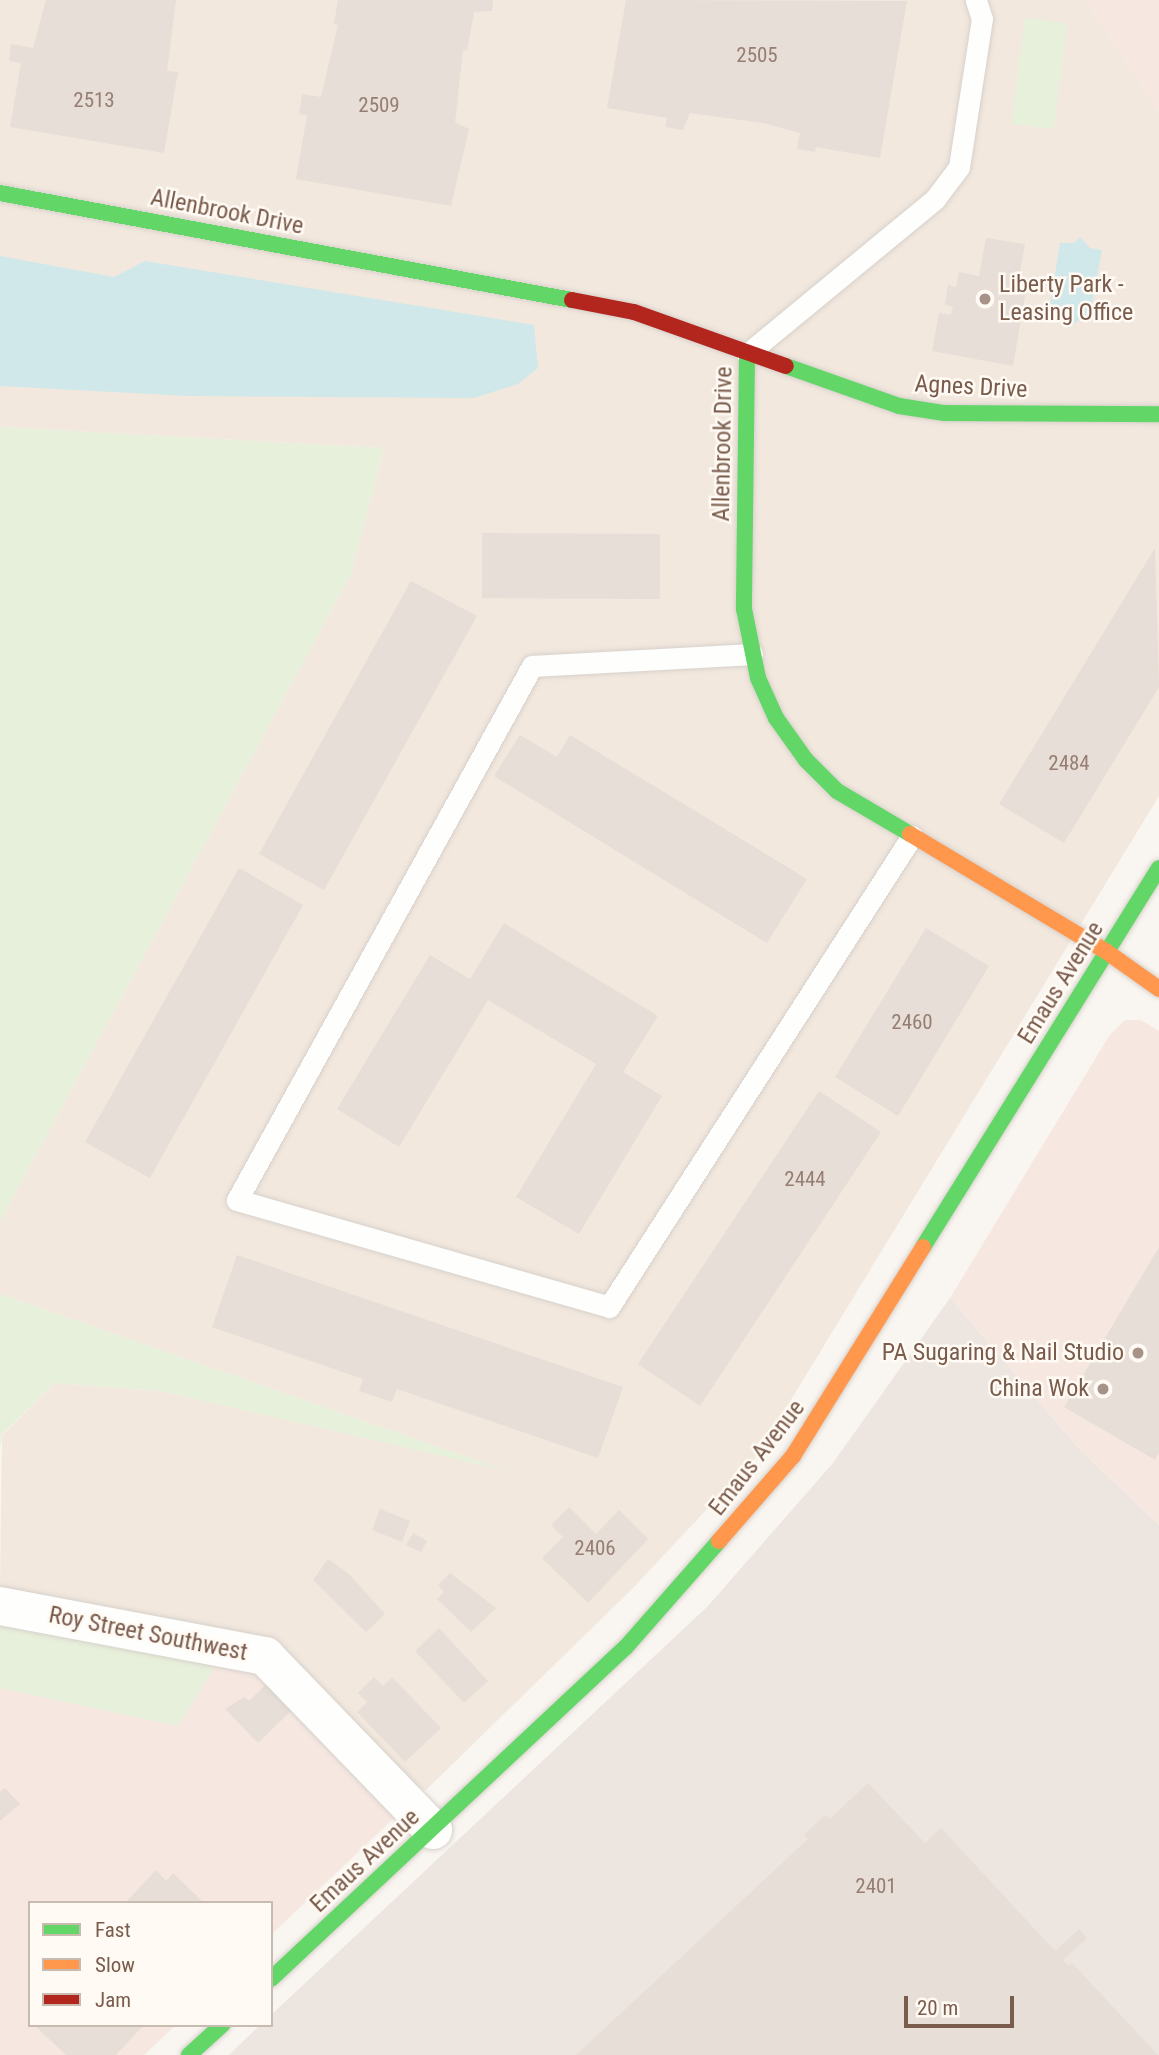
<!DOCTYPE html>
<html>
<head>
<meta charset="utf-8">
<style>
	body { margin:0 }
	#map { position:relative; width:1159px; height:2055px; overflow:hidden; background:#f9f5f0; font-family:"Roboto Condensed",sans-serif }
	div>[style] { position:absolute }
	.residential>* { inset:0; background:#f2e8de }
	.commercial>* { inset:0; background:#f6e8e1 }
	.industrial>* { inset:0; background:#ede5e0 }
	.green>* { inset:0; background:#e7f0db }
	.water>* { inset:0; background:#d0e8ea }
	.building>* { inset:0; background:#e6ded7 }
	.roads { filter:drop-shadow(0 0 2px #d7d1cb) drop-shadow(0 0 2px #d7d1cb) }
	.lane>* { height:21px; margin:-10.5px; padding:0 10.5px; transform-origin:10.5px; border-radius:10.5px; background:#fefefd }
	.street>* { height:38px; margin:-19px; padding:0 19px; transform-origin:19px; border-radius:19px; background:#fefefd }
	.fast>* { height:16px; margin:-8px; padding:0 8px; transform-origin:8px; border-radius:8px; background:#63d668 }
	.slow>* { height:16px; margin:-8px; padding:0 8px; transform-origin:8px; border-radius:8px; background:#ff974d }
	.jam>* { height:16px; margin:-8px; padding:0 8px; transform-origin:8px; border-radius:8px; background:#b3261e }
	.dots>* { width:19px; height:19px; translate:-50% -50%; box-sizing:border-box; border:4px solid #fffaf3; border-radius:50% }
	span { translate:-50% -50%; white-space:nowrap; text-align:center; line-height:1.15; -webkit-text-stroke:5px #fffaf3; paint-order:stroke }
	.number-label { font-size:21px; color:#977e72 }
	.number-label span { -webkit-text-stroke-width:0 }
	.street-label { font-size:24px; color:#7a5c4d }
	.poi-label { font-size:24px; color:#7a5c4d }
	.left { translate:0 -50%; text-align:left }
	.right { translate:-100% -50%; text-align:right }
	.legend { position:absolute; left:28px; top:1901px; width:245px; height:126px; box-sizing:border-box; background:#fffaf3; border:2px solid #cabbb1; margin:0; padding:9px 12px; list-style:none; font-size:21px; color:#7a5c4d }
	.legend li { display:flex; align-items:center; gap:14px; height:35px }
	.legend b { width:35px; border:2px solid #cabbb1 }
	.scale { position:absolute; left:904px; top:1996px; width:110px; height:32px; box-sizing:border-box; border:4px solid #7a5c4d; border-top:0; padding-left:9px; font-size:21px; line-height:24px; white-space:nowrap; color:#7a5c4d; -webkit-text-stroke:5px #fffaf3; paint-order:stroke }
</style>
</head>
<body>
<div id="map">
	<div class="residential">
		<i style="clip-path:polygon(0 0,1086px 0,1159px 111px,1159px 796px,756px 1457px,631px 1590px,426px 1790px,404px 1782px,268px 1647px,0 1590px,2px 1435px,55px 1383px,161px 1391px,498px 1468px,0 1294px,0 1221px,351px 574px,384px 448px,0 427px)"></i>
	</div>
	<div class="commercial">
		<i style="clip-path:polygon(1086px 0,1159px 0,1159px 111px)"></i>
		<i style="clip-path:polygon(1125px 1020px,1141px 1020px,1159px 1031px,1159px 1525px,1080px 1450px,950px 1298px,1109px 1036px)"></i>
		<i style="clip-path:polygon(219px 1660px,246px 1666px,384px 1798px,394px 1818px,271px 1935px,271px 1903px,30px 1903px,30px 2025px,176px 2025px,144px 2055px,0 2055px,0 1688px,178px 1726px)"></i>
	</div>
	<div class="industrial">
		<i style="clip-path:polygon(950px 1298px,1080px 1450px,1159px 1525px,1159px 2055px,229px 2055px,260px 2025px,271px 2025px,271px 2015px,708px 1606px,833px 1463px)"></i>
	</div>
	<div class="green">
		<i style="clip-path:polygon(1025px 18px,1067px 23px,1054px 129px,1011px 124px)"></i>
		<i style="clip-path:polygon(0 427px,384px 448px,351px 574px,0 1221px)"></i>
		<i style="clip-path:polygon(0 1294px,507px 1471px,161px 1391px,55px 1383px,2px 1434px,0 1448px)"></i>
		<i style="clip-path:polygon(0 1620px,219px 1660px,178px 1726px,0 1688px)"></i>
	</div>
	<div class="water">
		<i style="clip-path:polygon(1080px 237px,1090px 248px,1102px 250px,1089px 321px,1079px 320px,1069px 328px,1060px 325px,1058px 315px,1049px 312px,1060px 243px,1074px 243px)"></i>
		<i style="clip-path:polygon(0 256px,114px 277px,145px 261px,534px 325px,538px 368px,518px 384px,474px 398px,188px 396px,0 386px)"></i>
	</div>
	<div class="building">
		<i style="clip-path:polygon(46px 0,176px 0,167px 71px,178px 72px,164px 153px,10px 127px,21px 63px,9px 61px,11px 44px,33px 48px)"></i>
		<i style="clip-path:polygon(338px 0,493px 0,492px 11px,474px 12px,467px 51px,463px 50px,455px 122px,469px 129px,451px 206px,296px 179px,307px 115px,299px 114px,302px 94px,321px 97px,338px 25px,334px 24px)"></i>
		<i style="clip-path:polygon(626px 0,907px 1px,880px 158px,816px 147px,815px 152px,797px 149px,800px 133px,763px 123px,690px 113px,683px 130px,665px 127px,667px 118px,607px 108px)"></i>
		<i style="clip-path:polygon(986px 238px,1025px 244px,1018px 283px,1027px 284px,1013px 366px,932px 351px,939px 313px,951px 315px,953px 307px,945px 305px,948px 285px,956px 287px,959px 272px,979px 276px)"></i>
		<i style="clip-path:polygon(482px 533px,660px 534px,660px 599px,482px 598px)"></i>
		<i style="clip-path:polygon(1155px 548px,1159px 687px,1064px 843px,999px 804px)"></i>
		<i style="clip-path:polygon(411px 581px,477px 616px,324px 890px,259px 854px)"></i>
		<i style="clip-path:polygon(520px 735px,557px 757px,570px 735px,807px 879px,767px 943px,494px 776px)"></i>
		<i style="clip-path:polygon(239px 868px,303px 905px,150px 1178px,85px 1142px)"></i>
		<i style="clip-path:polygon(504px 923px,658px 1016px,623px 1072px,662px 1096px,579px 1234px,516px 1197px,596px 1064px,488px 1000px,399px 1147px,337px 1109px,430px 955px,470px 979px)"></i>
		<i style="clip-path:polygon(926px 928px,989px 966px,898px 1116px,835px 1077px)"></i>
		<i style="clip-path:polygon(819px 1091px,881px 1132px,700px 1406px,638px 1364px)"></i>
		<i style="clip-path:polygon(1159px 1247px,1159px 1453px,1155px 1460px,1064px 1407px)"></i>
		<i style="clip-path:polygon(237px 1255px,623px 1387px,598px 1458px,397px 1389px,392px 1402px,359px 1391px,363px 1379px,212px 1327px)"></i>
		<i style="clip-path:polygon(569px 1507px,596px 1534px,619px 1510px,648px 1539px,588px 1603px,542px 1558px,563px 1537px,551px 1525px)"></i>
		<i style="clip-path:polygon(380px 1509px,410px 1521px,402px 1542px,372px 1530px)"></i>
		<i style="clip-path:polygon(413px 1533px,427px 1541px,421px 1552px,406px 1545px)"></i>
		<i style="clip-path:polygon(328px 1559px,349px 1574px,385px 1614px,366px 1632px,313px 1580px)"></i>
		<i style="clip-path:polygon(450px 1573px,496px 1608px,471px 1632px,437px 1599px,444px 1592px,438px 1585px)"></i>
		<i style="clip-path:polygon(439px 1628px,488px 1681px,464px 1703px,415px 1651px)"></i>
		<i style="clip-path:polygon(374px 1677px,383px 1686px,392px 1677px,441px 1728px,405px 1762px,357px 1712px,367px 1702px,358px 1693px)"></i>
		<i style="clip-path:polygon(268px 1682px,294px 1708px,258px 1743px,225px 1709px,244px 1697px,249px 1701px)"></i>
		<i style="clip-path:polygon(868px 1783px,925px 1843px,941px 1828px,1055px 1951px,1079px 1929px,1087px 1938px,1063px 1960px,1069px 1966px,1072px 1963px,1158px 2055px,576px 2055px,808px 1839px,804px 1835px,825px 1815px,830px 1819px)"></i>
		<i style="clip-path:polygon(5px 1788px,20px 1804px,0 1821px,0 1792px)"></i>
		<i style="clip-path:polygon(156px 1870px,166px 1881px,173px 1873px,204px 1903px,125px 1903px)"></i>
		<i style="clip-path:polygon(144px 2025px,116px 2055px,66px 2055px,36px 2027px)"></i>
	</div>
	<div class="roads">
		<div class="lane">
			<i style="left:747px;top:354px;width:244px;rotate:-39.5deg"></i>
			<i style="left:935px;top:199px;width:40px;rotate:-53deg"></i>
			<i style="left:959px;top:167px;width:150px;rotate:-81.2deg"></i>
			<i style="left:982px;top:19px;width:20px;rotate:-108deg"></i>
			<i style="left:752px;top:654px;width:220px;rotate:176.9deg"></i>
			<i style="left:532px;top:666px;width:610px;rotate:118.92deg"></i>
			<i style="left:237px;top:1200px;width:387px;rotate:16deg"></i>
			<i style="left:609px;top:1307px;width:560px;rotate:-57.25deg"></i>
		</div>
		<div class="street">
			<i style="left:0;top:1606px;width:270px;rotate:10.7deg"></i>
			<i style="left:265px;top:1656px;width:242px;rotate:46deg"></i>
		</div>
		<div class="fast">
			<i style="left:0;top:193px;width:582px;rotate:10.6deg"></i>
			<i style="left:747px;top:354px;width:255px;rotate:90.7deg"></i>
			<i style="left:744px;top:609px;width:70px;rotate:78.5deg"></i>
			<i style="left:758px;top:678px;width:44px;rotate:65.8deg"></i>
			<i style="left:776px;top:718px;width:52px;rotate:54.5deg"></i>
			<i style="left:806px;top:760px;width:44px;rotate:45deg"></i>
			<i style="left:837px;top:791px;width:85px;rotate:30.5deg"></i>
			<i style="left:786px;top:366px;width:120px;rotate:19.5deg"></i>
			<i style="left:899px;top:406px;width:46px;rotate:8.8deg"></i>
			<i style="left:944px;top:413px;width:215px;rotate:0.3deg"></i>
			<i style="left:923px;top:1247px;width:446px;rotate:-58.1deg"></i>
			<i style="left:271px;top:1979px;width:486px;rotate:-43.1deg"></i>
			<i style="left:626px;top:1647px;width:141px;rotate:-48.7deg"></i>
			<i style="left:189px;top:2055px;width:45px;rotate:-42.3deg"></i>
		</div>
		<div class="slow">
			<i style="left:910px;top:834px;width:230px;rotate:30.9deg"></i>
			<i style="left:1107px;top:952px;width:64px;rotate:35.4deg"></i>
			<i style="left:719px;top:1541px;width:113px;rotate:-49deg"></i>
			<i style="left:793px;top:1456px;width:246px;rotate:-58.1deg"></i>
		</div>
		<div class="jam">
			<i style="left:572px;top:300px;width:63px;rotate:11deg"></i>
			<i style="left:634px;top:312px;width:161px;rotate:19.6deg"></i>
		</div>
	</div>
	<div class="dots">
		<i style="left:985px;top:299px;background:#a69286"></i>
		<i style="left:1138px;top:1353px;background:#a69286"></i>
		<i style="left:1103px;top:1389px;background:#a69286"></i>
	</div>
	<div class="number-label">
		<span style="left:757px;top:55px">2505</span>
		<span style="left:94px;top:100px">2513</span>
		<span style="left:379px;top:105px">2509</span>
		<span style="left:1069px;top:763px">2484</span>
		<span style="left:912px;top:1022px">2460</span>
		<span style="left:805px;top:1179px">2444</span>
		<span style="left:595px;top:1548px">2406</span>
		<span style="left:876px;top:1886px">2401</span>
	</div>
	<div class="street-label">
		<span style="left:227px;top:212px;rotate:11deg">Allenbrook Drive</span>
		<span style="left:971px;top:387px;rotate:3deg">Agnes Drive</span>
		<span style="left:723px;top:444px;rotate:-89deg">Allenbrook Drive</span>
		<span style="left:1061px;top:983px;rotate:-58deg">Emaus Avenue</span>
		<span style="left:757px;top:1458px;rotate:-52deg">Emaus Avenue</span>
		<span style="left:148px;top:1634px;rotate:11deg">Roy Street Southwest</span>
		<span style="left:365px;top:1861px;rotate:-43deg">Emaus Avenue</span>
	</div>
	<div class="poi-label">
		<span class="left" style="left:999px;top:299px">Liberty Park -<br>Leasing Office</span>
		<span class="right" style="left:1124px;top:1353px">PA Sugaring &amp; Nail Studio</span>
		<span class="right" style="left:1089px;top:1389px">China Wok</span>
	</div>
	<ul class="legend">
	<li><b style="height:9px;background:#63d668"></b>Fast</li>
	<li><b style="height:9px;background:#ff974d"></b>Slow</li>
	<li><b style="height:9px;background:#b3261e"></b>Jam</li>
	</ul>
	<div class="scale">20 m</div>
</div>
</body>
</html>
